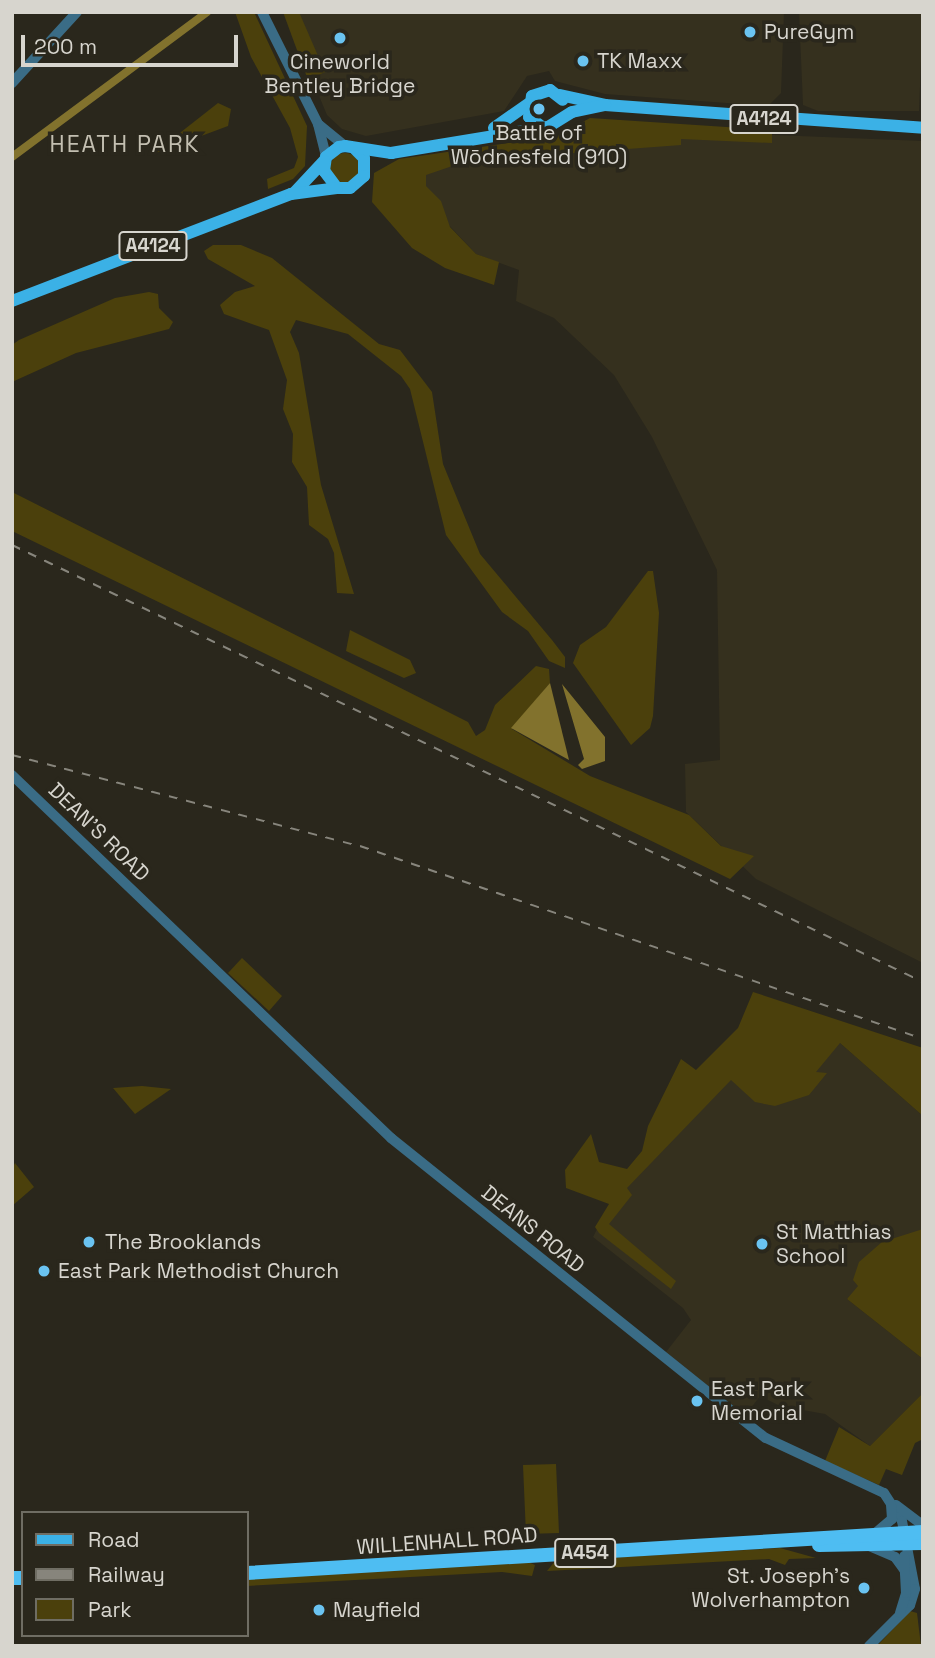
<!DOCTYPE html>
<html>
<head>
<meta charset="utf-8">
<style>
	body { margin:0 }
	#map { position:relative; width:935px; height:1658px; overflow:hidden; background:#2a271c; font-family:"Space Grotesk",sans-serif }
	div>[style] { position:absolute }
	.built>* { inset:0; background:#35301e }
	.green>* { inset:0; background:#4b400c }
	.round { border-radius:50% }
	.water>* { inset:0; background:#82722d }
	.canal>* { height:8px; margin:-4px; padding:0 4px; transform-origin:4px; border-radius:4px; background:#82722d }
	.tertiary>* { height:10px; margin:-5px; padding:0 5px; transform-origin:5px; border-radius:5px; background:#3a6c86 }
	.primary>* { height:12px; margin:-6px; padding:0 6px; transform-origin:6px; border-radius:6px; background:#3bb1e6 }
	.trunk>* { height:14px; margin:-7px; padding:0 7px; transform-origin:7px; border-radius:7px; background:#4ebdf2 }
	.rail>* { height:2px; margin-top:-1px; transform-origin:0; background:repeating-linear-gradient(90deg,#87857c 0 9px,transparent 0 18px) }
	.dots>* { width:19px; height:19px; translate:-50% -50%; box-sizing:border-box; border:4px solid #2a271c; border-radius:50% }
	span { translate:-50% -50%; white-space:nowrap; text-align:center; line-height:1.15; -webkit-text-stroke:7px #2a271c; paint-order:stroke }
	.shield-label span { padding:2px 5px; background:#2a271c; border:2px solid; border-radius:5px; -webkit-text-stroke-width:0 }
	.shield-label { font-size:19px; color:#d7d5ce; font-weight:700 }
	.poi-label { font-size:21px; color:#d7d5ce }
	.left { translate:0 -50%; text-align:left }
	.right { translate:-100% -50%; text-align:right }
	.street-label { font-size:21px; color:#d7d5ce }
	.neighbourhood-label { font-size:23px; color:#c3bfb1; letter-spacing:2px }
	.frame { position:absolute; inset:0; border:14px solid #d7d5ce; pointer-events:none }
	.legend { position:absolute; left:21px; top:1511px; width:228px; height:126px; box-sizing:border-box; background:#2a271c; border:2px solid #6f6d63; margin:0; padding:9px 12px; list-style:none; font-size:21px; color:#d7d5ce }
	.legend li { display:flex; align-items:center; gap:14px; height:35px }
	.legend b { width:35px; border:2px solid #6f6d63 }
	.scale { position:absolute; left:21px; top:35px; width:217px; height:32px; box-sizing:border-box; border:4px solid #d7d5ce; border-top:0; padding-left:9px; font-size:21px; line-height:24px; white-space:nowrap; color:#d7d5ce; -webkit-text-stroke:5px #2a271c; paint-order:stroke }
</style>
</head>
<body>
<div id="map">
	<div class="built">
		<i style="clip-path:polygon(284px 12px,784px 12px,781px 93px,768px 106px,605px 94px,555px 81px,549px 71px,527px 76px,504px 111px,366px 136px,342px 129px,327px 115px)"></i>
		<i style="clip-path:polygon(799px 12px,923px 12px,919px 111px,818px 111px,803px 105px)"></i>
		<i style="clip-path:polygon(600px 128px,923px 141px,923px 963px,756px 879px,686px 812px,685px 764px,720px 760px,717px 570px,652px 437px,614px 375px,554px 318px,516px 301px,519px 270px,476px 254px,412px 186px,419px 168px)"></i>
		<i style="clip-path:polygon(840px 1043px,923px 1116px,923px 1254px,847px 1299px,923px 1359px,923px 1393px,870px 1446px,825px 1414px,780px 1406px,760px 1396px,745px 1416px,666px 1352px,691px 1320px,683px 1308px,593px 1237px,627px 1170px,717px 1060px)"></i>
	</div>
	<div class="green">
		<i style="clip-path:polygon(235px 12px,254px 12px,307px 126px,305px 166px,293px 179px,268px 189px,267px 179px,294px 168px,298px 157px,290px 128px,251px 57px)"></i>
		<i style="clip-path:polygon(283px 12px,299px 12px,325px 72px,308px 80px)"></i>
		<i style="clip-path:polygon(218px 103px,231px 109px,228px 126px,153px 154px)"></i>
		<i style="clip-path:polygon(590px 118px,772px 130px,772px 143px,681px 139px,681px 145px,467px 161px,426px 175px,426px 186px,441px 201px,450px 227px,476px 254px,499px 262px,494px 285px,445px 268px,412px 248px,372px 202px,374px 173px,399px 159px,557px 136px)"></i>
		<i class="round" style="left:330px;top:153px;width:30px;height:30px"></i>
		<i style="clip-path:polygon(213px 245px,241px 245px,272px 258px,379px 344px,400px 350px,432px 392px,443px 464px,480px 554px,552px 640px,565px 657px,565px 668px,549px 661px,528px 631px,502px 612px,446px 535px,410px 389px,401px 376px,348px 334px,296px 320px,290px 332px,299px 353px,321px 485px,354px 594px,337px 593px,334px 553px,328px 539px,309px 525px,307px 487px,292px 462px,293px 434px,283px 409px,287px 380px,269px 330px,224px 314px,220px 305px,235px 292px,255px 286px,208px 259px,204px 251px)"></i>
		<i style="clip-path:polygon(149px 292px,158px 294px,159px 308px,173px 322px,169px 329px,76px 353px,12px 382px,12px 345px,19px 340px,115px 298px)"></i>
		<i style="clip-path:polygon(12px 492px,468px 722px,476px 736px,485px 730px,495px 705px,536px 666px,549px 669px,550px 683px,512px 729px,590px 776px,689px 815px,721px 846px,754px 856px,730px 879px,12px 531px)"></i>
		<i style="clip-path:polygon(648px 571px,653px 571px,659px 613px,653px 716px,650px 728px,631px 745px,573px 663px,580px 645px,606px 627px)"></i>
		<i style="clip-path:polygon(350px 630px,410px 660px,416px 673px,404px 678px,346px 651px)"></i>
		<i style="clip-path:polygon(242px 958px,282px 996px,269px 1011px,228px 973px)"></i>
		<i style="clip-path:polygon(753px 992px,923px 1048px,923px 1116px,840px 1043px,816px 1072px,827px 1073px,809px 1095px,775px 1106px,755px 1102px,731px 1080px,627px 1188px,632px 1195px,609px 1224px,676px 1281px,671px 1289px,599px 1233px,595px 1227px,609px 1204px,566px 1188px,565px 1170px,591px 1134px,599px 1162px,627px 1169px,642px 1151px,648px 1126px,681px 1059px,696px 1070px,738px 1028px)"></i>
		<i style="clip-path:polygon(142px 1086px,171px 1089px,135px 1114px,113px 1088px)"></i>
		<i style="clip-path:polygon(15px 1163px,34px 1187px,12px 1206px,12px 1169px)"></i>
		<i style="clip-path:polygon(923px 1229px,923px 1359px,847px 1299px,858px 1286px,853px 1280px,859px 1262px,882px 1242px)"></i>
		<i style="clip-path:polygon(923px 1393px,923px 1439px,915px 1443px,902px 1475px,886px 1469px,879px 1485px,825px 1461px,839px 1427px,870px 1446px)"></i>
		<i style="clip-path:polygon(556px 1464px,559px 1533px,526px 1534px,523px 1465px)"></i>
		<i style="clip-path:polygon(780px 1548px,816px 1558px,789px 1559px,785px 1565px,769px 1559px,547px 1571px,555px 1561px)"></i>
		<i style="clip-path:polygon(528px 1562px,535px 1565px,532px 1576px,502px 1572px,247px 1586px,247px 1579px)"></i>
		<i style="clip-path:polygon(910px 1611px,917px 1613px,921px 1646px,877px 1646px)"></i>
	</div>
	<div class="water">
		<i style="clip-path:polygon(550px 683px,569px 760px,511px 728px)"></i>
		<i style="clip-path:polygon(562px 684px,605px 737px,605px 761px,582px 769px,578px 765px,584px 759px)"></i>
	</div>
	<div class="canal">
		<i style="left:12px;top:157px;width:243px;rotate:-36.6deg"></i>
	</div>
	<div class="tertiary">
		<i style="left:262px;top:12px;width:125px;rotate:63.4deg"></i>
		<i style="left:318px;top:124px;width:34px;rotate:76deg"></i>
		<i style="left:12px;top:83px;width:96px;rotate:-47.5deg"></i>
		<i style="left:318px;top:124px;width:35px;rotate:39deg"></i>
		<i style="left:12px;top:775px;width:525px;rotate:43.76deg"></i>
		<i style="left:391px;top:1138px;width:480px;rotate:38.7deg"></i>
		<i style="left:766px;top:1438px;width:130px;rotate:25deg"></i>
		<i style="left:884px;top:1493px;width:33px;rotate:57deg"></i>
		<i style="left:902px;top:1521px;width:69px;rotate:79.2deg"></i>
		<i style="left:915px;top:1589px;width:17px;rotate:107deg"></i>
		<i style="left:910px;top:1605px;width:58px;rotate:135deg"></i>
		<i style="left:896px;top:1505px;width:34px;rotate:37deg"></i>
		<i style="left:873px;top:1535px;width:25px;rotate:-40deg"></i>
		<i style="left:892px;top:1519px;width:15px;rotate:-94deg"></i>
		<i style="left:869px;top:1546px;width:28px;rotate:23deg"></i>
		<i style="left:895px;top:1557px;width:17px;rotate:54deg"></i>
		<i style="left:900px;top:1613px;width:21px;rotate:-73deg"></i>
		<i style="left:906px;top:1593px;width:37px;rotate:-93deg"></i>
	</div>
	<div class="primary">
		<i style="left:560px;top:95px;width:46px;rotate:12.5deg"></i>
		<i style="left:605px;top:105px;width:319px;rotate:4.1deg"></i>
		<i style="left:542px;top:127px;width:16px;rotate:-142deg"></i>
		<i style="left:529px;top:117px;width:21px;rotate:-82deg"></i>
		<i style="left:532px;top:96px;width:19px;rotate:-18deg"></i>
		<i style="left:550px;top:90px;width:16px;rotate:38deg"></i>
		<i style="left:494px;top:128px;width:42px;rotate:-35.2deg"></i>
		<i style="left:354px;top:148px;width:14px;rotate:45deg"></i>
		<i style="left:364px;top:158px;width:18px;rotate:90deg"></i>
		<i style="left:364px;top:176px;width:18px;rotate:139deg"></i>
		<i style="left:350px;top:188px;width:13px;rotate:180deg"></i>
		<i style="left:337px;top:188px;width:21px;rotate:-127deg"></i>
		<i style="left:324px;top:171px;width:14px;rotate:-82deg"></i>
		<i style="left:326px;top:157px;width:16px;rotate:-38deg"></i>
		<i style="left:339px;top:147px;width:6px;rotate:-9deg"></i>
		<i style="left:345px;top:146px;width:47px;rotate:8.7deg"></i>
		<i style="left:391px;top:153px;width:159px;rotate:-9.4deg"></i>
		<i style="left:548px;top:127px;width:28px;rotate:-32deg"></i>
		<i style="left:572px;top:112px;width:34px;rotate:-12deg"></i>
		<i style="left:294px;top:193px;width:44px;rotate:-46.8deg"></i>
		<i style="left:12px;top:301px;width:299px;rotate:-21deg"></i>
		<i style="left:291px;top:194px;width:46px;rotate:-7.4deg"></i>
	</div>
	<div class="trunk">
		<i style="left:819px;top:1545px;width:104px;rotate:-1.1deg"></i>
		<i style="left:247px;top:1573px;width:677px;rotate:-3.47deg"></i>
		<i style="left:12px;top:1578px;width:11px"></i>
	</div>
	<div class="rail">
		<i style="left:12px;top:545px;width:1010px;rotate:25.63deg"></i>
		<i style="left:12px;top:755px;width:360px;rotate:14.7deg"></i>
		<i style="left:360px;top:846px;width:595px;rotate:18.92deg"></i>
	</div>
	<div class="dots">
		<i style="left:750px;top:32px;background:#6ac3f1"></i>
		<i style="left:340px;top:38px;background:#6ac3f1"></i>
		<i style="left:583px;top:61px;background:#6ac3f1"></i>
		<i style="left:539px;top:109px;background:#6ac3f1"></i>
		<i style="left:89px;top:1242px;background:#6ac3f1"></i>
		<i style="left:762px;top:1244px;background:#6ac3f1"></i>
		<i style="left:44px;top:1271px;background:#6ac3f1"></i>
		<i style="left:697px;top:1401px;background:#6ac3f1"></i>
		<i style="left:864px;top:1588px;background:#6ac3f1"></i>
		<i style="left:319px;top:1610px;background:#6ac3f1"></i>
	</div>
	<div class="shield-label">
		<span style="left:764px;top:119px">A4124</span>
		<span style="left:153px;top:246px">A4124</span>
		<span style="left:585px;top:1553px">A454</span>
	</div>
	<div class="poi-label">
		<span class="left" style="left:764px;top:32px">PureGym</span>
		<span class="left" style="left:597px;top:61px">TK Maxx</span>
		<span style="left:340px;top:74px">Cineworld<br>Bentley Bridge</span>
		<span style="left:539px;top:145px">Battle of<br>Wōdnesfeld (910)</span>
		<span class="left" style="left:776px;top:1244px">St Matthias<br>School</span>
		<span class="left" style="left:105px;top:1242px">The Brooklands</span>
		<span class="left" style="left:58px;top:1271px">East Park Methodist Church</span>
		<span class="left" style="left:711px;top:1401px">East Park<br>Memorial</span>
		<span class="right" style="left:850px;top:1588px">St. Joseph's<br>Wolverhampton</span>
		<span class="left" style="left:333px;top:1610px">Mayfield</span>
	</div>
	<div class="street-label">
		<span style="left:99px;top:832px;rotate:44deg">DEAN'S ROAD</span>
		<span style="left:533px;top:1229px;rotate:39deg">DEANS ROAD</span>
		<span style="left:447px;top:1541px;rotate:-4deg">WILLENHALL ROAD</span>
	</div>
	<div class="neighbourhood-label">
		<span style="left:125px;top:144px">HEATH PARK</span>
	</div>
	<div class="frame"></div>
	<ul class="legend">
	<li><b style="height:9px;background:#3bb1e6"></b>Road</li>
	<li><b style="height:9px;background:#87857c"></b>Railway</li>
	<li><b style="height:19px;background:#4b400c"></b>Park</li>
	</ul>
	<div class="scale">200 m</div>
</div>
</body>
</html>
